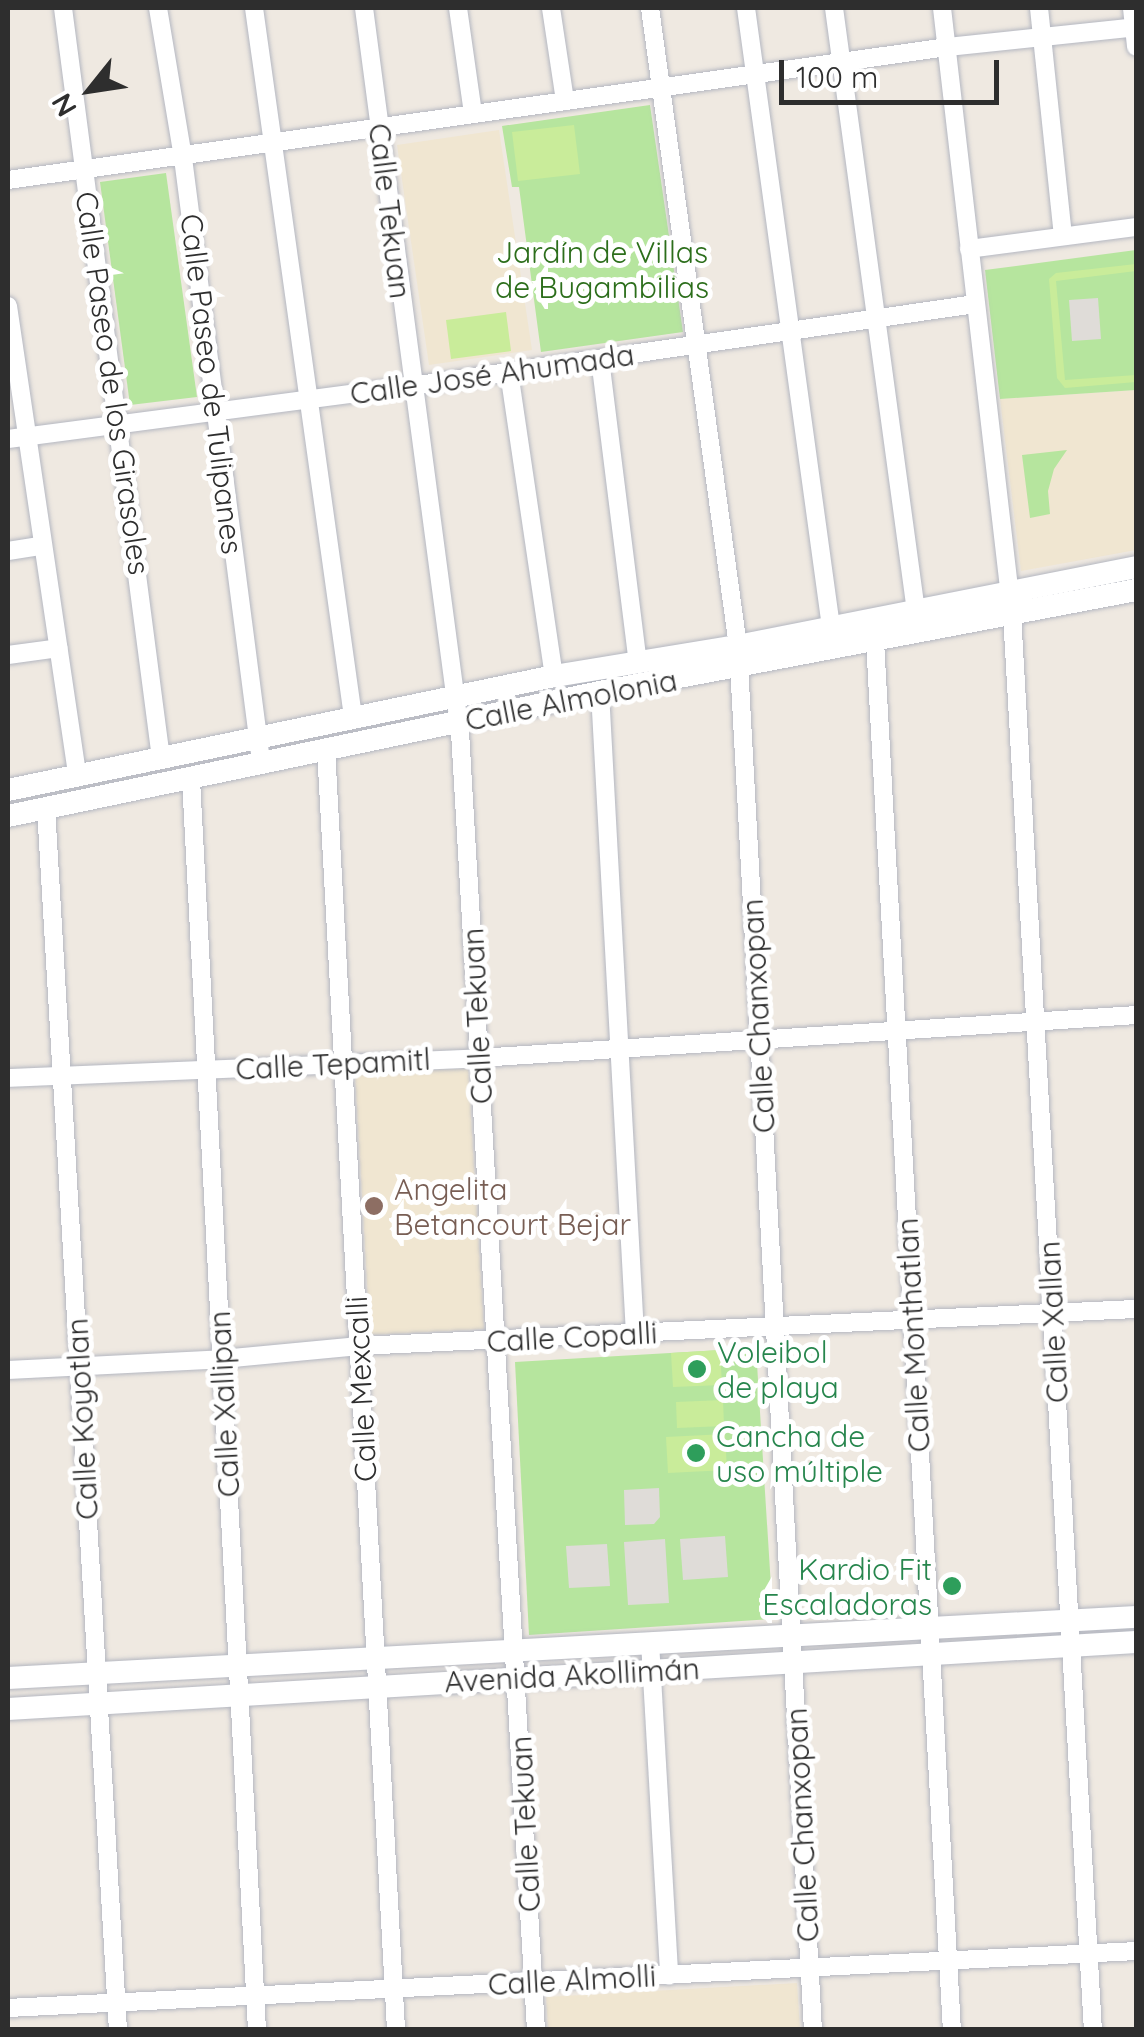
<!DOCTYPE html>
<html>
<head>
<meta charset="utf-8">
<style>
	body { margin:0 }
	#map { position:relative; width:1144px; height:2037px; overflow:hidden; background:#efe9e1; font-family:Quicksand,sans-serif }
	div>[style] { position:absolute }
	.education>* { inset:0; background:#f0e6d1 }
	.green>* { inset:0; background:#b6e59e }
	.pitch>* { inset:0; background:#c9ec9a }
	.plaza>* { inset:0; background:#dfdcd8 }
	.roads { filter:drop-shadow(0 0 2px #b4b7c1) drop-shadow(0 0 2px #b4b7c1) }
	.street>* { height:18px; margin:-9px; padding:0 9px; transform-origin:9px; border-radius:9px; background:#fff }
	.secondary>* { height:22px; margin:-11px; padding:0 11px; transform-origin:11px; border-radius:11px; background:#fff }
	.dots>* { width:28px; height:28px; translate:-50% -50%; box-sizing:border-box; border:5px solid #fff; border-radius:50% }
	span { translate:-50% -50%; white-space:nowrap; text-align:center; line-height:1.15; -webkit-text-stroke:10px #fff; paint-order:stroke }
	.street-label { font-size:30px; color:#2e2e2e }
	.park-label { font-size:30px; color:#2c6e1b }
	.education-label { font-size:30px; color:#785e54 }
	.left { translate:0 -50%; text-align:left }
	.leisure-label { font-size:30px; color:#27864d }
	.right { translate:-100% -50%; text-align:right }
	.frame { position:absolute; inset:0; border:10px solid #2e2e2e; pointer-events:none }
	.north { position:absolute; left:40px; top:40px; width:100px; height:100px; -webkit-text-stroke:8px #fff; paint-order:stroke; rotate:240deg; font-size:28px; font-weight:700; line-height:40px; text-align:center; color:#2e2e2e }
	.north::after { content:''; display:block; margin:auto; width:35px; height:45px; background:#2e2e2e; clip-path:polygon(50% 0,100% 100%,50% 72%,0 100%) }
	.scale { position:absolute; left:779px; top:60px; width:220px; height:45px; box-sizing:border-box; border:5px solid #2e2e2e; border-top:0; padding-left:12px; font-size:30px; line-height:35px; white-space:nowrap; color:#2e2e2e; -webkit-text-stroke:8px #fff; paint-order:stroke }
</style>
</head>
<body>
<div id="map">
	<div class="education">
		<i style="clip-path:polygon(499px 130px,532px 350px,429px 365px,397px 145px)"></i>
		<i style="clip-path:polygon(1136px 390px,1136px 550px,1021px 571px,1000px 399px)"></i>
		<i style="clip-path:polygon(468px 1068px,484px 1329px,370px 1335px,355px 1075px)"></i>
		<i style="clip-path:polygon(797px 1983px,800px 2029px,548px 2029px,546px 1997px)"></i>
	</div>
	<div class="green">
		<i style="clip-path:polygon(650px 105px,683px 332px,541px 352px,519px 187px,512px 187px,502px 126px)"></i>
		<i style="clip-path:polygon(166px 173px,197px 397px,130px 405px,100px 182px)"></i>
		<i style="clip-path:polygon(1136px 250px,1136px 390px,1000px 399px,985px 270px)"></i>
		<i style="clip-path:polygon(1067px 450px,1054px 469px,1048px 491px,1050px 514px,1030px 518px,1022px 455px)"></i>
		<i style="clip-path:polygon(756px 1348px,773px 1619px,529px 1635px,515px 1362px)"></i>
	</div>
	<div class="pitch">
		<i style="clip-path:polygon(574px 125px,580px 174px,518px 181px,512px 132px)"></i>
		<i style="clip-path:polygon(1136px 264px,1136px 271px,1056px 281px,1065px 380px,1136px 375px,1136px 382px,1065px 388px,1057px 378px,1049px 279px,1056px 273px)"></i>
		<i style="clip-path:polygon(506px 312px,511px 351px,451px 359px,446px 320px)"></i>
		<i style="clip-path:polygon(720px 1350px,722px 1385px,673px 1387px,671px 1353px)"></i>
		<i style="clip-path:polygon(723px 1400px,724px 1426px,677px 1428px,676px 1402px)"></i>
		<i style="clip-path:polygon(725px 1434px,727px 1470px,668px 1473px,666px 1437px)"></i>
	</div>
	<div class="plaza">
		<i style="clip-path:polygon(1098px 298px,1101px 339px,1072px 341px,1069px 300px)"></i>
		<i style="clip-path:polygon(659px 1488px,660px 1517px,654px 1524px,625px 1525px,624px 1490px)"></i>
		<i style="clip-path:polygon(725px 1536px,728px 1577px,683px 1580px,680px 1539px)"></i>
		<i style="clip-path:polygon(665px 1539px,669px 1603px,628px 1605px,624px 1542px)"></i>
		<i style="clip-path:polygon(607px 1544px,610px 1586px,569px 1588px,566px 1546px)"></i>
	</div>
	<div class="roads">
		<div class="street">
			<i style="left:63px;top:8px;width:756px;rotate:82.56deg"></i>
			<i style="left:158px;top:8px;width:152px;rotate:80.5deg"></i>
			<i style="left:183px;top:158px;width:608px;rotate:82.63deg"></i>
			<i style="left:254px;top:8px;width:716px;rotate:82.05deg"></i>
			<i style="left:364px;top:8px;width:730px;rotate:82.45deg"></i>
			<i style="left:460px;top:732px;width:1300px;rotate:86.65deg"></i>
			<i style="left:458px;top:8px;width:107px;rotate:81.9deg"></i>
			<i style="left:551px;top:8px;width:94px;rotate:81.4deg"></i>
			<i style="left:650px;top:8px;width:644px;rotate:82.15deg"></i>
			<i style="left:738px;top:646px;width:1386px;rotate:86.9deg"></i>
			<i style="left:746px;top:8px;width:625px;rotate:82.18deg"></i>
			<i style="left:834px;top:8px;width:609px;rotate:82.26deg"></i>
			<i style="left:942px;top:8px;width:610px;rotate:83.41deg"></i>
			<i style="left:1012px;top:614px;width:1418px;rotate:86.73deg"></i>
			<i style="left:1039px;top:8px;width:229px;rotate:84deg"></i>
			<i style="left:1132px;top:8px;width:39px;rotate:84deg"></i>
			<i style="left:8px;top:180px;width:948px;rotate:-8.06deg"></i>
			<i style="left:947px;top:47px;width:190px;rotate:-6deg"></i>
			<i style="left:969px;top:249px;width:168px;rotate:-7.5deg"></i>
			<i style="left:8px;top:306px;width:475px;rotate:81.6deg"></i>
			<i style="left:600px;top:359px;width:306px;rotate:82.9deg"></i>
			<i style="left:509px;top:372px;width:307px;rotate:81.6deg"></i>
			<i style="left:8px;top:439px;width:400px;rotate:-7.5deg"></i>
			<i style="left:405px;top:387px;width:576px;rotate:-8.28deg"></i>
			<i style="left:8px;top:551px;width:32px;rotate:-9deg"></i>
			<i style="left:875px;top:641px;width:1391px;rotate:86.83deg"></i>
			<i style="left:8px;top:655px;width:51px;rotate:-7.8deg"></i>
			<i style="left:600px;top:692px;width:643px;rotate:86.88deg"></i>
			<i style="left:326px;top:749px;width:1283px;rotate:86.87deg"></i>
			<i style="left:191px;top:779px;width:1253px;rotate:86.98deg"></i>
			<i style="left:46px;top:808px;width:1224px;rotate:86.63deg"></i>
			<i style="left:8px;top:1078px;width:471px;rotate:-2.4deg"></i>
			<i style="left:479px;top:1058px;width:658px;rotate:-3.74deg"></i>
			<i style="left:8px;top:1370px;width:214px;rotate:-2.9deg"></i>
			<i style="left:222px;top:1359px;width:138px;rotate:-5.4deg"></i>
			<i style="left:359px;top:1346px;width:778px;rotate:-2.73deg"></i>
			<i style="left:650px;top:1642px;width:334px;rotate:86.7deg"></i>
			<i style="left:8px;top:2008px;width:1129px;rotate:-2.89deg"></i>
		</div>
		<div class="secondary">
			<i style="left:8px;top:790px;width:558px;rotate:-11.79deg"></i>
			<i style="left:554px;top:676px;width:186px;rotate:-9.3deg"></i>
			<i style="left:738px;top:646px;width:406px;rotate:-11.2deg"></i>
			<i style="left:8px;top:816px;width:605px;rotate:-11.83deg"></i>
			<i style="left:600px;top:692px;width:546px;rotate:-10.77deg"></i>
			<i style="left:8px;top:1678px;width:1130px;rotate:-3.1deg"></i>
			<i style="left:8px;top:1709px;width:1130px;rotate:-3.4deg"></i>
		</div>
	</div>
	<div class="dots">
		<i style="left:374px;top:1206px;background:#8d6e63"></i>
		<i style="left:697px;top:1369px;background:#2e9e5b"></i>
		<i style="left:696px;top:1453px;background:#2e9e5b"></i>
		<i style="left:952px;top:1586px;background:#2e9e5b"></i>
	</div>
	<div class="street-label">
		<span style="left:390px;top:211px;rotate:83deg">Calle Tekuan</span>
		<span style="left:492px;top:374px;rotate:-8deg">Calle José Ahumada</span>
		<span style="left:113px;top:383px;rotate:82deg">Calle Paseo de los Girasoles</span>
		<span style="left:212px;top:384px;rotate:83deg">Calle Paseo de Tulipanes</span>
		<span style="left:571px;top:700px;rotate:-11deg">Calle Almolonia</span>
		<span style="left:477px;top:1016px;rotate:-93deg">Calle Tekuan</span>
		<span style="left:758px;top:1016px;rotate:-93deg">Calle Chanxopan</span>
		<span style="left:333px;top:1064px;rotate:-3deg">Calle Tepamitl</span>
		<span style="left:1053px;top:1322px;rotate:-93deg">Calle Xallan</span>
		<span style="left:913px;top:1335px;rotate:-93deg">Calle Monthatlan</span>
		<span style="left:572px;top:1337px;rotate:-3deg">Calle Copalli</span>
		<span style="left:361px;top:1389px;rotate:-93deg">Calle Mexcalli</span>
		<span style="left:224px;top:1404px;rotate:-93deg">Calle Xallipan</span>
		<span style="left:82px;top:1419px;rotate:-93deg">Calle Koyotlan</span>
		<span style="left:572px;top:1675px;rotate:-3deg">Avenida Akollimán</span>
		<span style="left:525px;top:1824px;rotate:-93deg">Calle Tekuan</span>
		<span style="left:802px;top:1825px;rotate:-93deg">Calle Chanxopan</span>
		<span style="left:572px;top:1980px;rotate:-3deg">Calle Almolli</span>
	</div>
	<div class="park-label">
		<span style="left:602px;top:269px">Jardín de Villas<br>de Bugambilias</span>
	</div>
	<div class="education-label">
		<span class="left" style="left:394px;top:1206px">Angelita<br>Betancourt Bejar</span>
	</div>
	<div class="leisure-label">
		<span class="left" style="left:717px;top:1369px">Voleibol<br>de playa</span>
		<span class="left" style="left:716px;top:1453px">Cancha de<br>uso múltiple</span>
		<span class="right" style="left:932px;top:1586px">Kardio Fit<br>Escaladoras</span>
	</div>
	<div class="frame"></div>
	<div class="north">N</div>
	<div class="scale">100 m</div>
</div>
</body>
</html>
